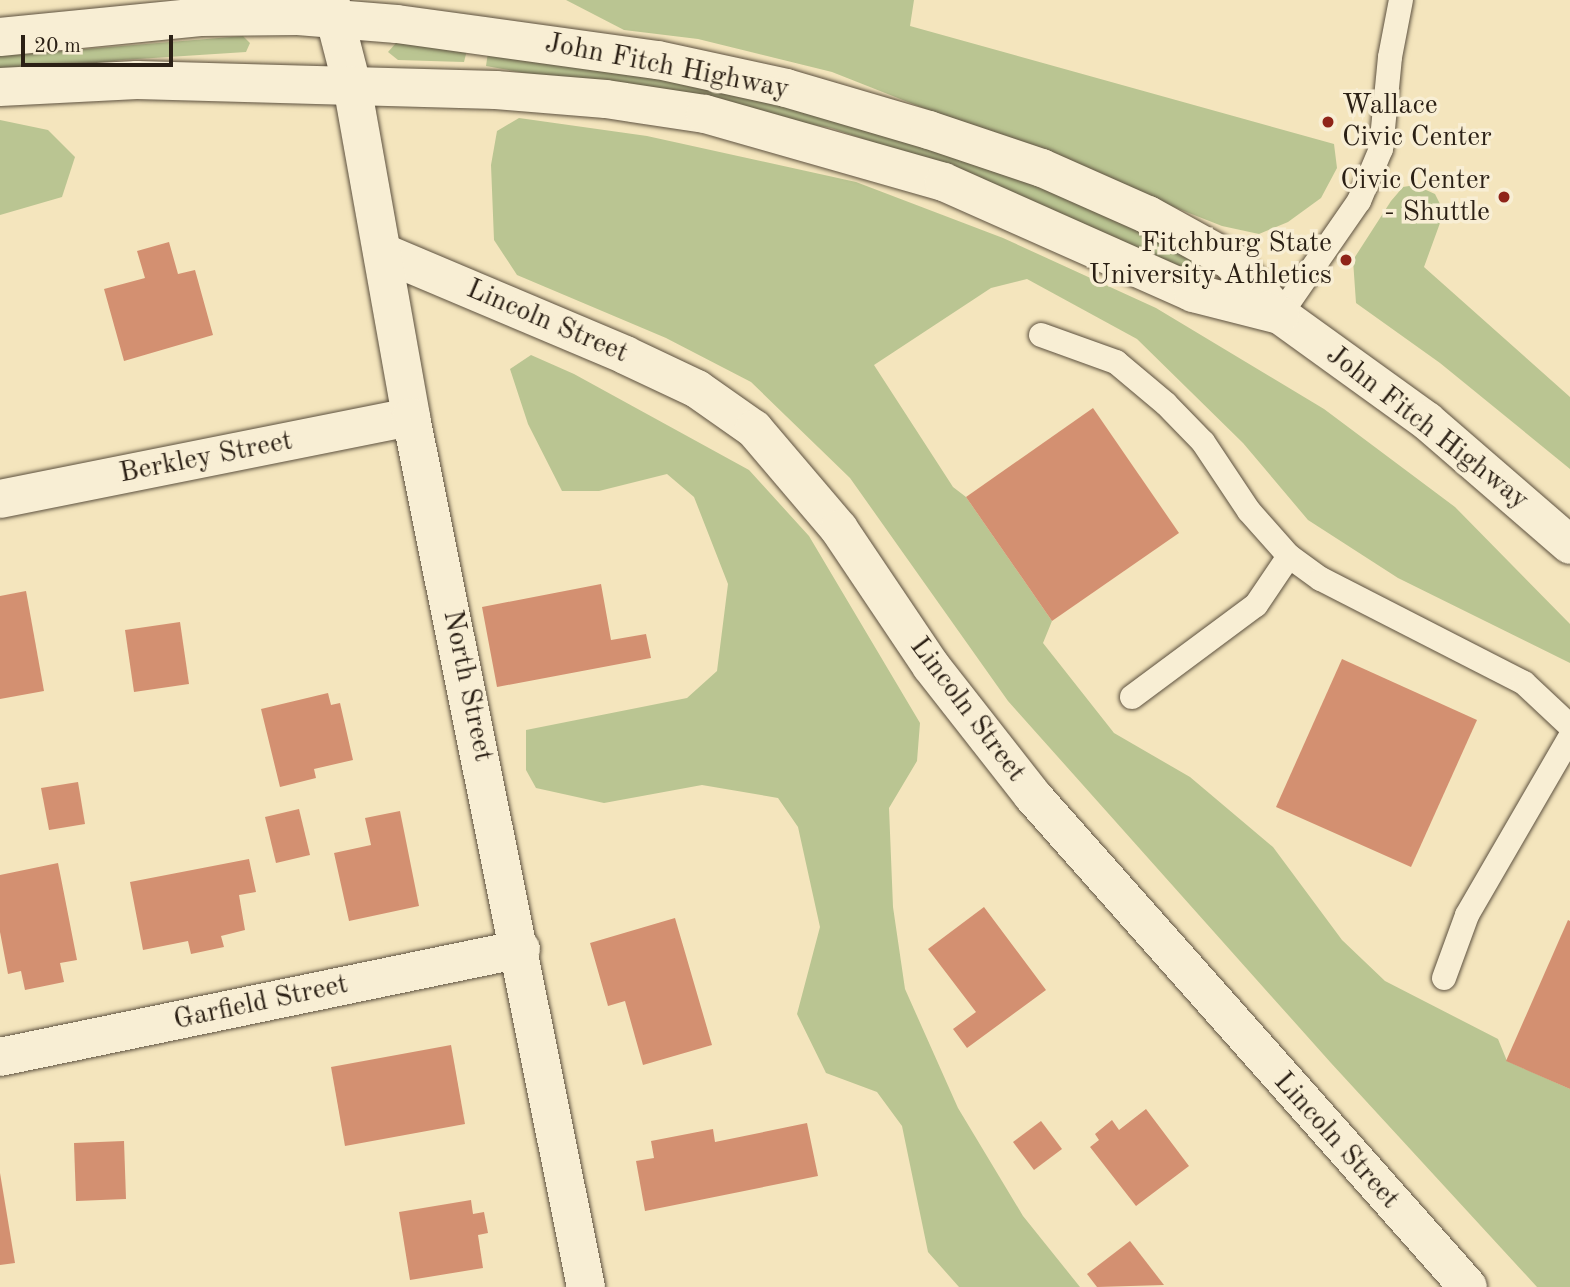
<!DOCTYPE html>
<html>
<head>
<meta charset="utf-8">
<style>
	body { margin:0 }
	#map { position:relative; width:1570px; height:1287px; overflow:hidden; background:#f4e5bd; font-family:"Old Standard TT",serif }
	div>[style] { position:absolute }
	.green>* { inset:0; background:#bac592 }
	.building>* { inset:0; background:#d39071 }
	.roads { filter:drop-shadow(0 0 2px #5d513f) drop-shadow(0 0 2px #5d513f) }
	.lane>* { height:24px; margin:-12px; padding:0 12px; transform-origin:12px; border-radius:12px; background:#f8eed4 }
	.street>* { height:38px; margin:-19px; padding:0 19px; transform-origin:19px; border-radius:19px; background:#f8eed4 }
	.secondary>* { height:38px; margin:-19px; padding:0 19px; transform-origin:19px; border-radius:19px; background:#f8eed4 }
	.dots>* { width:19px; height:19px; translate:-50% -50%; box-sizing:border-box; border:4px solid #f8eed4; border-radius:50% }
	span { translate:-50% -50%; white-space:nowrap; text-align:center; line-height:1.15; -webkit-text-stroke:7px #f8eed4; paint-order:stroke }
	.street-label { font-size:28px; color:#2b2015 }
	.poi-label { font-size:28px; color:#2b2015 }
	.left { translate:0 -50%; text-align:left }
	.right { translate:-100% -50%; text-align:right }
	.scale { position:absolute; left:21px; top:35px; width:152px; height:32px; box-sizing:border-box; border:4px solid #2b2015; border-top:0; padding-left:9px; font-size:21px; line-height:24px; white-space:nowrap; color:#2b2015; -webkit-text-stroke:5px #f8eed4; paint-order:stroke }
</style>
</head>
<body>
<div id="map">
	<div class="green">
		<i style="clip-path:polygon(566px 0,914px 0,910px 26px,1334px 144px,1337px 168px,1321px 198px,1288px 222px,1259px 234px,1222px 226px,832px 72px,698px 39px,624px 30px)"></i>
		<i style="clip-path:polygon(243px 36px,250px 43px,246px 52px,122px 60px,0 76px,0 56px)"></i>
		<i style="clip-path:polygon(396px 43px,467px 50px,464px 62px,398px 60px,388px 52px)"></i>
		<i style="clip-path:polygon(488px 52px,579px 63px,787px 102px,1073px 198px,1211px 267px,1212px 273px,1207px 278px,974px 176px,831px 128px,486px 66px)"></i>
		<i style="clip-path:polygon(519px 118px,647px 136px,856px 182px,1003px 238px,1156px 308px,1324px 409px,1455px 507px,1570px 624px,1570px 663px,1398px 578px,1308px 520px,1243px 443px,1137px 339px,1027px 279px,991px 288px,874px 365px,953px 487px,966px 497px,1052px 621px,1043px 643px,1114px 733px,1190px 777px,1273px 847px,1342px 940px,1385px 981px,1498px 1039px,1507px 1061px,1570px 1089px,1570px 1287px,1537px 1287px,1331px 1063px,1008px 701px,850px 478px,751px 382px,666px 338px,517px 275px,494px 240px,491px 165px,497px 131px)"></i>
		<i style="clip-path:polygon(0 120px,48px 130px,75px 157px,62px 197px,0 215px)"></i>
		<i style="clip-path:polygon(1415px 185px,1435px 194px,1444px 212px,1424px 267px,1570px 397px,1570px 469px,1440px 363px,1356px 303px,1353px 260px,1391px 201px,1403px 187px)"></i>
		<i style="clip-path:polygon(531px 355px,574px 374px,749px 470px,809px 536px,920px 723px,917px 761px,889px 808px,893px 907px,905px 989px,958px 1108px,1023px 1216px,1080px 1287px,959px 1287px,928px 1252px,902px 1126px,877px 1092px,826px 1073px,797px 1014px,820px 927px,798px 827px,778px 798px,702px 785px,604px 803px,536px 788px,526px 770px,526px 730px,687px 698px,717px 671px,728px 584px,694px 497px,667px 474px,599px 491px,562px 491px,528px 424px,510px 369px)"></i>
	</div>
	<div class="building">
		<i style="clip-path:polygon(169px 242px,178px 274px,195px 270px,213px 335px,124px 361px,104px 289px,145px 278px,137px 251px)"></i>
		<i style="clip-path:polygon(1093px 408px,1179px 533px,1052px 621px,966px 497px)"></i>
		<i style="clip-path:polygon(601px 584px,611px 640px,646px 634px,651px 658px,497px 687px,482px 607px)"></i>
		<i style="clip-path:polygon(26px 591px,44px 691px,0 699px,0 596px)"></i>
		<i style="clip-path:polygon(180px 622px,189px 684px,134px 692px,125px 630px)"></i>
		<i style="clip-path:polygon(1342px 659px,1477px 720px,1411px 867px,1276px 807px)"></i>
		<i style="clip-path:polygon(328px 693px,331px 705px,340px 703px,353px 760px,314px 769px,316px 778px,280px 787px,261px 709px)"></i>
		<i style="clip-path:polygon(78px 782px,85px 824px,49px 830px,41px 788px)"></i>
		<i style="clip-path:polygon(299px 809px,310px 855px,276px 863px,265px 817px)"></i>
		<i style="clip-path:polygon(400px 811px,419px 906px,349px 921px,334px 853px,371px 845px,365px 818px)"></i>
		<i style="clip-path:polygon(249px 859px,256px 892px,239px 895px,245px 930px,221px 936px,224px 947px,191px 954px,188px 941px,143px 950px,130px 882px)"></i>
		<i style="clip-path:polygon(58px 863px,77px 960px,60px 963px,64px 982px,25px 990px,21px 971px,8px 974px,0 932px,0 875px)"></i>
		<i style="clip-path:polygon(984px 907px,1046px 990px,967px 1048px,953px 1029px,976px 1012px,928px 949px)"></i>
		<i style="clip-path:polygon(675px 918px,712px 1045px,643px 1065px,625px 1001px,608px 1006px,590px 943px)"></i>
		<i style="clip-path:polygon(1568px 920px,1570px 921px,1570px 1089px,1506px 1061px)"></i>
		<i style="clip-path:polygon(451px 1045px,465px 1124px,345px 1146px,331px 1067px)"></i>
		<i style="clip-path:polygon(1146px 1109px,1189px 1166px,1136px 1206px,1090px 1147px,1099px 1140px,1095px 1134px,1112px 1120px,1119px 1130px)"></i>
		<i style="clip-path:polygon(1041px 1121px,1062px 1149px,1034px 1170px,1013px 1142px)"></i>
		<i style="clip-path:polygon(807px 1123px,818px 1176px,645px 1211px,636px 1161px,654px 1158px,651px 1141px,713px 1129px,715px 1142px)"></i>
		<i style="clip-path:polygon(124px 1141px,126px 1199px,76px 1201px,74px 1143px)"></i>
		<i style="clip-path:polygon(0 1173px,15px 1263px,0 1265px)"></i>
		<i style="clip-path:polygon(471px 1200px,473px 1214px,484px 1212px,488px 1233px,478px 1235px,483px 1268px,410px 1280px,399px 1212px)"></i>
		<i style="clip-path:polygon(1130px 1241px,1164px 1285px,1097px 1287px,1087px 1274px)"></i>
	</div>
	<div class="roads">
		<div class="lane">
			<i style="left:1280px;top:315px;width:139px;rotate:-55.3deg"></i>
			<i style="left:1359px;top:201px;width:56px;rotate:-67.1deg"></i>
			<i style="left:1381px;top:149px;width:92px;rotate:-84.4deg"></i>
			<i style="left:1390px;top:57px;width:58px;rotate:-79.1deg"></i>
			<i style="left:1041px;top:335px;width:80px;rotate:19.8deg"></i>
			<i style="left:1116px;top:362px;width:65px;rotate:40deg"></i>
			<i style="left:1166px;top:404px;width:53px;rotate:45.8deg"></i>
			<i style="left:1203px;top:442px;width:83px;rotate:56.3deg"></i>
			<i style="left:1249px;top:511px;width:60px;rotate:48.4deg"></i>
			<i style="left:1289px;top:556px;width:39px;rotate:36deg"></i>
			<i style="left:1321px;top:579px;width:228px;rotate:27.1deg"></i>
			<i style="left:1524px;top:683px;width:63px;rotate:43.1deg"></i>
			<i style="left:1132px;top:697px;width:154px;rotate:-36.6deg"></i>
			<i style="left:1256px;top:605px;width:59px;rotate:-56deg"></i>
			<i style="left:1444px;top:978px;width:67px;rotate:-69.9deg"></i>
			<i style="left:1467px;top:915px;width:206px;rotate:-59.9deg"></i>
		</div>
		<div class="street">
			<i style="left:330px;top:0;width:88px;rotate:75.5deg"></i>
			<i style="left:384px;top:253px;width:262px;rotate:22.9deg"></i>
			<i style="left:625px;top:355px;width:80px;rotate:25.3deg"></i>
			<i style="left:697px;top:389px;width:70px;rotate:35.1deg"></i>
			<i style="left:754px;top:429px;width:131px;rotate:49.6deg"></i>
			<i style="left:839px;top:529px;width:165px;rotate:56.1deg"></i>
			<i style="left:931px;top:666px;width:164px;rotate:51.9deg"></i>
			<i style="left:1032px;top:795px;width:657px;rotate:48.45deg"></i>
			<i style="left:0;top:499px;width:419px;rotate:-11.3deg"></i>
			<i style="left:0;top:1057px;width:532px;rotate:-11.71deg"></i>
		</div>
		<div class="secondary">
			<i style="left:0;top:37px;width:201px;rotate:-5.7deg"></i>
			<i style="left:200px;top:17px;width:98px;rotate:-0.6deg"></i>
			<i style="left:298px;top:16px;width:99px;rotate:4.6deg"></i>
			<i style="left:397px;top:24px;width:263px;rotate:7.9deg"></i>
			<i style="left:658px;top:60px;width:131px;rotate:12.3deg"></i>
			<i style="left:786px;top:88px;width:149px;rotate:16.4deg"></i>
			<i style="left:929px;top:130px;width:119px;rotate:18.6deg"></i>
			<i style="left:1042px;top:168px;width:116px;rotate:23.9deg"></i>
			<i style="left:1148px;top:215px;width:94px;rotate:28.8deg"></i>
			<i style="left:1230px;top:260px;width:74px;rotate:47.7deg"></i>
			<i style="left:1280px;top:315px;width:181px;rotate:35.8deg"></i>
			<i style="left:1427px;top:421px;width:189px;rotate:40.9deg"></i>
			<i style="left:352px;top:85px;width:337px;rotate:79.9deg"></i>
			<i style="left:411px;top:417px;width:887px;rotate:78.63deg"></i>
			<i style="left:0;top:87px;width:137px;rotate:-2.9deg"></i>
			<i style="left:137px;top:80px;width:359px;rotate:1.6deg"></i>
			<i style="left:496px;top:90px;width:110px;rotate:4.7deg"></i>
			<i style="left:606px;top:99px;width:100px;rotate:8.6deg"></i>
			<i style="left:705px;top:114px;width:248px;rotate:15.9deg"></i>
			<i style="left:944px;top:182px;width:273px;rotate:24deg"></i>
			<i style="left:1193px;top:293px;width:90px;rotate:14.2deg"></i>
		</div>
	</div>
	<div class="dots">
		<i style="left:1328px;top:122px;background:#8f2418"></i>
		<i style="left:1504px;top:197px;background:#8f2418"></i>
		<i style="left:1346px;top:260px;background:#8f2418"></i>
	</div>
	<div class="street-label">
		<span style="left:667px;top:67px;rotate:11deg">John Fitch Highway</span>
		<span style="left:547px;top:322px;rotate:23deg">Lincoln Street</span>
		<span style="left:1427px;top:428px;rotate:38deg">John Fitch Highway</span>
		<span style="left:206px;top:458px;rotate:-11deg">Berkley Street</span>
		<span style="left:467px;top:686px;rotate:78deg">North Street</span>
		<span style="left:967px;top:710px;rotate:53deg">Lincoln Street</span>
		<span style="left:261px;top:1003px;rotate:-12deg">Garfield Street</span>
		<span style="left:1336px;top:1141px;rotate:48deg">Lincoln Street</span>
	</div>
	<div class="poi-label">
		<span class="left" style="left:1342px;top:122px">Wallace<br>Civic Center</span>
		<span class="right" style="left:1490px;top:197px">Civic Center<br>- Shuttle</span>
		<span class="right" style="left:1332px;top:260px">Fitchburg State<br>University Athletics</span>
	</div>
	<div class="scale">20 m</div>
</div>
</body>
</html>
